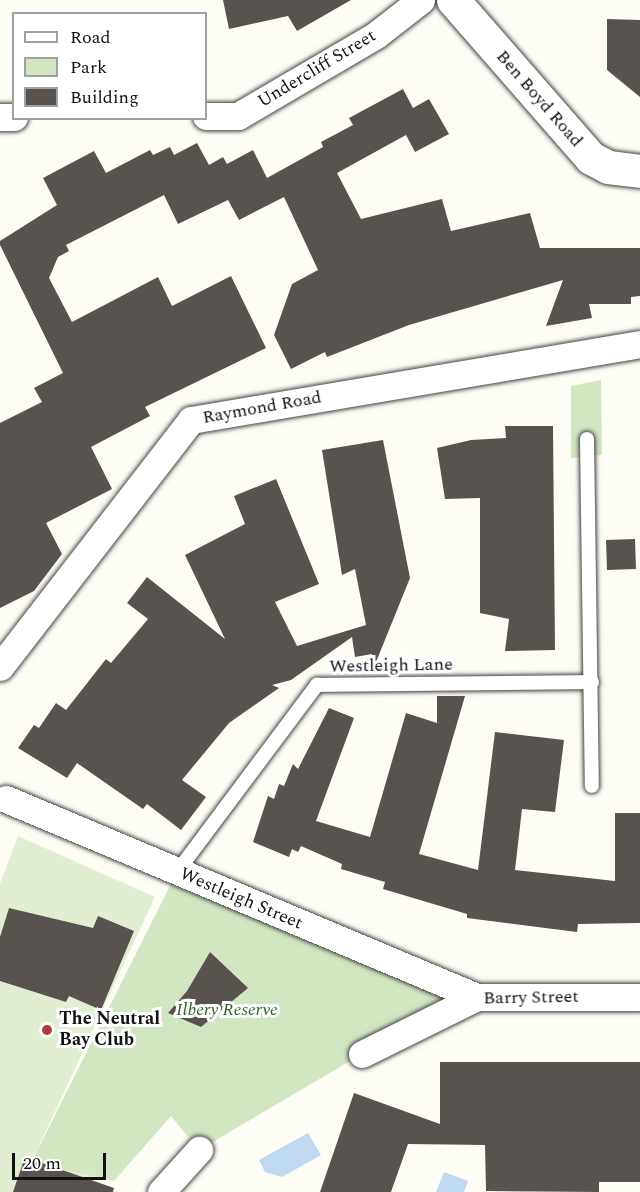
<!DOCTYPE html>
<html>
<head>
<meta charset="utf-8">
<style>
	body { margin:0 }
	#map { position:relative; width:640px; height:1192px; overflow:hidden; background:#fefdf5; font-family:Spectral,serif }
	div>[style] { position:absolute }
	.green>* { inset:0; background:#d1e6c1 }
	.pitch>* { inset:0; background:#e2eed2 }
	.water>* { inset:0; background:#bfd9f1 }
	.building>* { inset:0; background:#58534e }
	.roads { filter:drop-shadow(0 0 2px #444) drop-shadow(0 0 2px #444) }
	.service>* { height:14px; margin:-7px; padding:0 7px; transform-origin:7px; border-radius:7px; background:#fff }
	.minor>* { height:27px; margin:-13.5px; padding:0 13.5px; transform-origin:13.5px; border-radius:13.5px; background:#fff }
	.tertiary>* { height:33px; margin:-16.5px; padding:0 16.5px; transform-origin:16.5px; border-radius:16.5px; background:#fff }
	.dots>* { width:16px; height:16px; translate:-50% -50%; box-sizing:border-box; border:3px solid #fff; border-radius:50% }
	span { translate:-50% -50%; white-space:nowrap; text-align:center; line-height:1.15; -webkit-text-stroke:6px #fff; paint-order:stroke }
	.street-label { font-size:18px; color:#111 }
	.park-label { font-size:18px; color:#2d6326; font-style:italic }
	.poi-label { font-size:18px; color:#111; font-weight:700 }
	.left { translate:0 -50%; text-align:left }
	.legend { position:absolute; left:12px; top:12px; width:195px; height:108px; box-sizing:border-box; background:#fff; border:2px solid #a0a0a0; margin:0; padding:8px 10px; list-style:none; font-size:18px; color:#111 }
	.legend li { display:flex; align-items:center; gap:12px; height:30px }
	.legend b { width:30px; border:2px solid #a0a0a0 }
	.scale { position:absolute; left:12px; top:1153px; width:94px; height:27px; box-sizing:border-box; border:3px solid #111; border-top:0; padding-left:8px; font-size:18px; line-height:21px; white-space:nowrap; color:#111; -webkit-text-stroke:4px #fff; paint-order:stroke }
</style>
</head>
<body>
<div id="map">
	<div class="green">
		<i style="clip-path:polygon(601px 380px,602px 455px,571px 458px,571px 386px)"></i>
		<i style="clip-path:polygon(177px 872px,477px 997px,362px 1054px,199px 1150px,171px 1116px,114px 1181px,31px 1163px)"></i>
	</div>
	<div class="pitch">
		<i style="clip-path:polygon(18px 836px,155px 897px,31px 1163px,97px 1177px,84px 1192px,0 1192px,0 884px)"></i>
	</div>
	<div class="water">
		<i style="clip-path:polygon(308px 1133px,321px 1155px,282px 1177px,265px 1172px,259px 1160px)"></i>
		<i style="clip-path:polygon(444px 1172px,468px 1181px,464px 1192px,436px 1192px)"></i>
	</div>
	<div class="building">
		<i style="clip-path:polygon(223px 0,351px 0,297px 31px,288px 16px,229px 29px)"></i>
		<i style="clip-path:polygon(607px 19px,640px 20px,640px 97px,607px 70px)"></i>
		<i style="clip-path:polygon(403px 89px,413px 108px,429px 99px,449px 134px,415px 152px,406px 135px,337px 173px,361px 219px,442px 199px,451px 231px,530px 213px,540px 248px,640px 248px,640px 296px,631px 297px,631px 304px,589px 304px,592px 318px,546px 326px,563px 280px,409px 325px,327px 357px,325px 352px,291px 369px,274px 335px,292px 284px,318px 270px,284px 197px,239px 220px,228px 200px,178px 224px,164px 195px,66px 245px,69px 251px,58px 257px,49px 278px,72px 322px,158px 277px,172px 306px,231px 276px,266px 348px,145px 407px,150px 416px,91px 447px,112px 489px,46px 523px,62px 554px,34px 591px,0 608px,0 423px,42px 402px,34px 388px,63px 373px,0 245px,0 241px,57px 205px,43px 178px,94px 151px,106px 173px,150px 150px,153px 155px,170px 147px,174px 155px,197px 143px,209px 165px,223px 157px,227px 164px,253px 150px,267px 178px,323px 147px,321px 142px,353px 125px,349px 118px)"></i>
		<i style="clip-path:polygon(505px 426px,553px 426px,555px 650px,505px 651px,509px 619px,480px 613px,480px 498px,445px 499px,437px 448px,471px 440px,506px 438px)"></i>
		<i style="clip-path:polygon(383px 440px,410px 578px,374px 667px,372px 654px,355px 657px,352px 637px,291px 680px,272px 685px,279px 688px,229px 723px,182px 780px,206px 797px,181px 830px,147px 804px,143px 809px,77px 763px,67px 778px,18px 748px,34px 725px,39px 728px,56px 703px,66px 710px,106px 659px,111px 663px,148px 619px,127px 603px,147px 577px,225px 639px,185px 555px,245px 524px,234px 496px,276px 479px,319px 584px,275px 602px,297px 646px,366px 625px,355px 569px,342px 575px,322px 450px)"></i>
		<i style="clip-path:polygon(635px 539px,636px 569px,607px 570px,606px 540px)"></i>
		<i style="clip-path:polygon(437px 696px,465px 696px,419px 854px,478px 870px,495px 732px,564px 740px,555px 812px,522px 809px,515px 870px,615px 881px,615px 813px,640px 813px,640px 923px,578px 924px,577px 932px,467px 918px,467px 914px,383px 889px,385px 882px,341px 869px,342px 864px,301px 846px,298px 852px,292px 849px,289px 857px,253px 842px,268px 796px,274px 799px,279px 784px,284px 786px,293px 764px,298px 769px,329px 708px,354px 718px,316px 821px,370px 837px,406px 713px,437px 723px)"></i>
		<i style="clip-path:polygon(9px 908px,93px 928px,98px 916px,134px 931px,101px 1010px,69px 996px,66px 1002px,0 981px,0 937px)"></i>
		<i style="clip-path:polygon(210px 952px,248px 988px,201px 1027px,168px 1013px,187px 991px)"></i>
		<i style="clip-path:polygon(440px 1062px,640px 1062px,640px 1182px,599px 1182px,599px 1192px,486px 1191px,485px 1145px,408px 1144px,391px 1192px,320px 1192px,354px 1093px,440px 1124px)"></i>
		<i style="clip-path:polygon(25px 1157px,114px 1188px,113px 1192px,13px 1192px)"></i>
	</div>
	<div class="roads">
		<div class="service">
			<i style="left:587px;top:439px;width:347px;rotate:89.2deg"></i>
			<i style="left:177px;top:872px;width:234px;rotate:-53.2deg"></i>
			<i style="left:317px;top:685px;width:275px;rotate:-0.6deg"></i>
		</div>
		<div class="minor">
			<i style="left:206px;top:116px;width:32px"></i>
			<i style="left:238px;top:116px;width:160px;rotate:-30.4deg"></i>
			<i style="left:376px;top:35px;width:57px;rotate:-37.9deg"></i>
			<i style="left:0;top:117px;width:14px"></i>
			<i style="left:0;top:667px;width:312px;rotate:-52.3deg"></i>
			<i style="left:191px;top:420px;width:455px;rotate:-9.6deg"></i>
			<i style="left:6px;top:799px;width:511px;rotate:22.8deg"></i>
			<i style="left:362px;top:1054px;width:128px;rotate:-26.4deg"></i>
			<i style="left:477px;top:997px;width:163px"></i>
			<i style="left:161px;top:1192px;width:57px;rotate:-47.9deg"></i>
		</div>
		<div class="tertiary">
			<i style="left:453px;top:0;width:210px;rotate:48.9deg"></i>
			<i style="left:591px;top:158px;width:19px;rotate:28deg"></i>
			<i style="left:608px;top:167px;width:32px;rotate:7deg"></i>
		</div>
	</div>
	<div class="dots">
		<i style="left:47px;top:1030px;background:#b43b35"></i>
	</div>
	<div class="street-label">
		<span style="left:317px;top:69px;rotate:-31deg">Undercliff Street</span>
		<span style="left:539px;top:99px;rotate:49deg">Ben Boyd Road</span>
		<span style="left:262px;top:408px;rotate:-10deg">Raymond Road</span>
		<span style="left:391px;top:666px;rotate:-1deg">Westleigh Lane</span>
		<span style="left:241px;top:899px;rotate:23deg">Westleigh Street</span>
		<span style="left:531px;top:998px;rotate:-1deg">Barry Street</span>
	</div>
	<div class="park-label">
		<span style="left:227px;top:1010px">Ilbery Reserve</span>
	</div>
	<div class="poi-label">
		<span class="left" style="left:59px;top:1030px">The Neutral<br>Bay Club</span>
	</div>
	<ul class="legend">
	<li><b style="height:8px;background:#fff"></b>Road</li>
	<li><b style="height:16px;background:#d1e6c1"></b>Park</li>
	<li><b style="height:16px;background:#58534e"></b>Building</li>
	</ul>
	<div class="scale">20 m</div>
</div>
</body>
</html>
